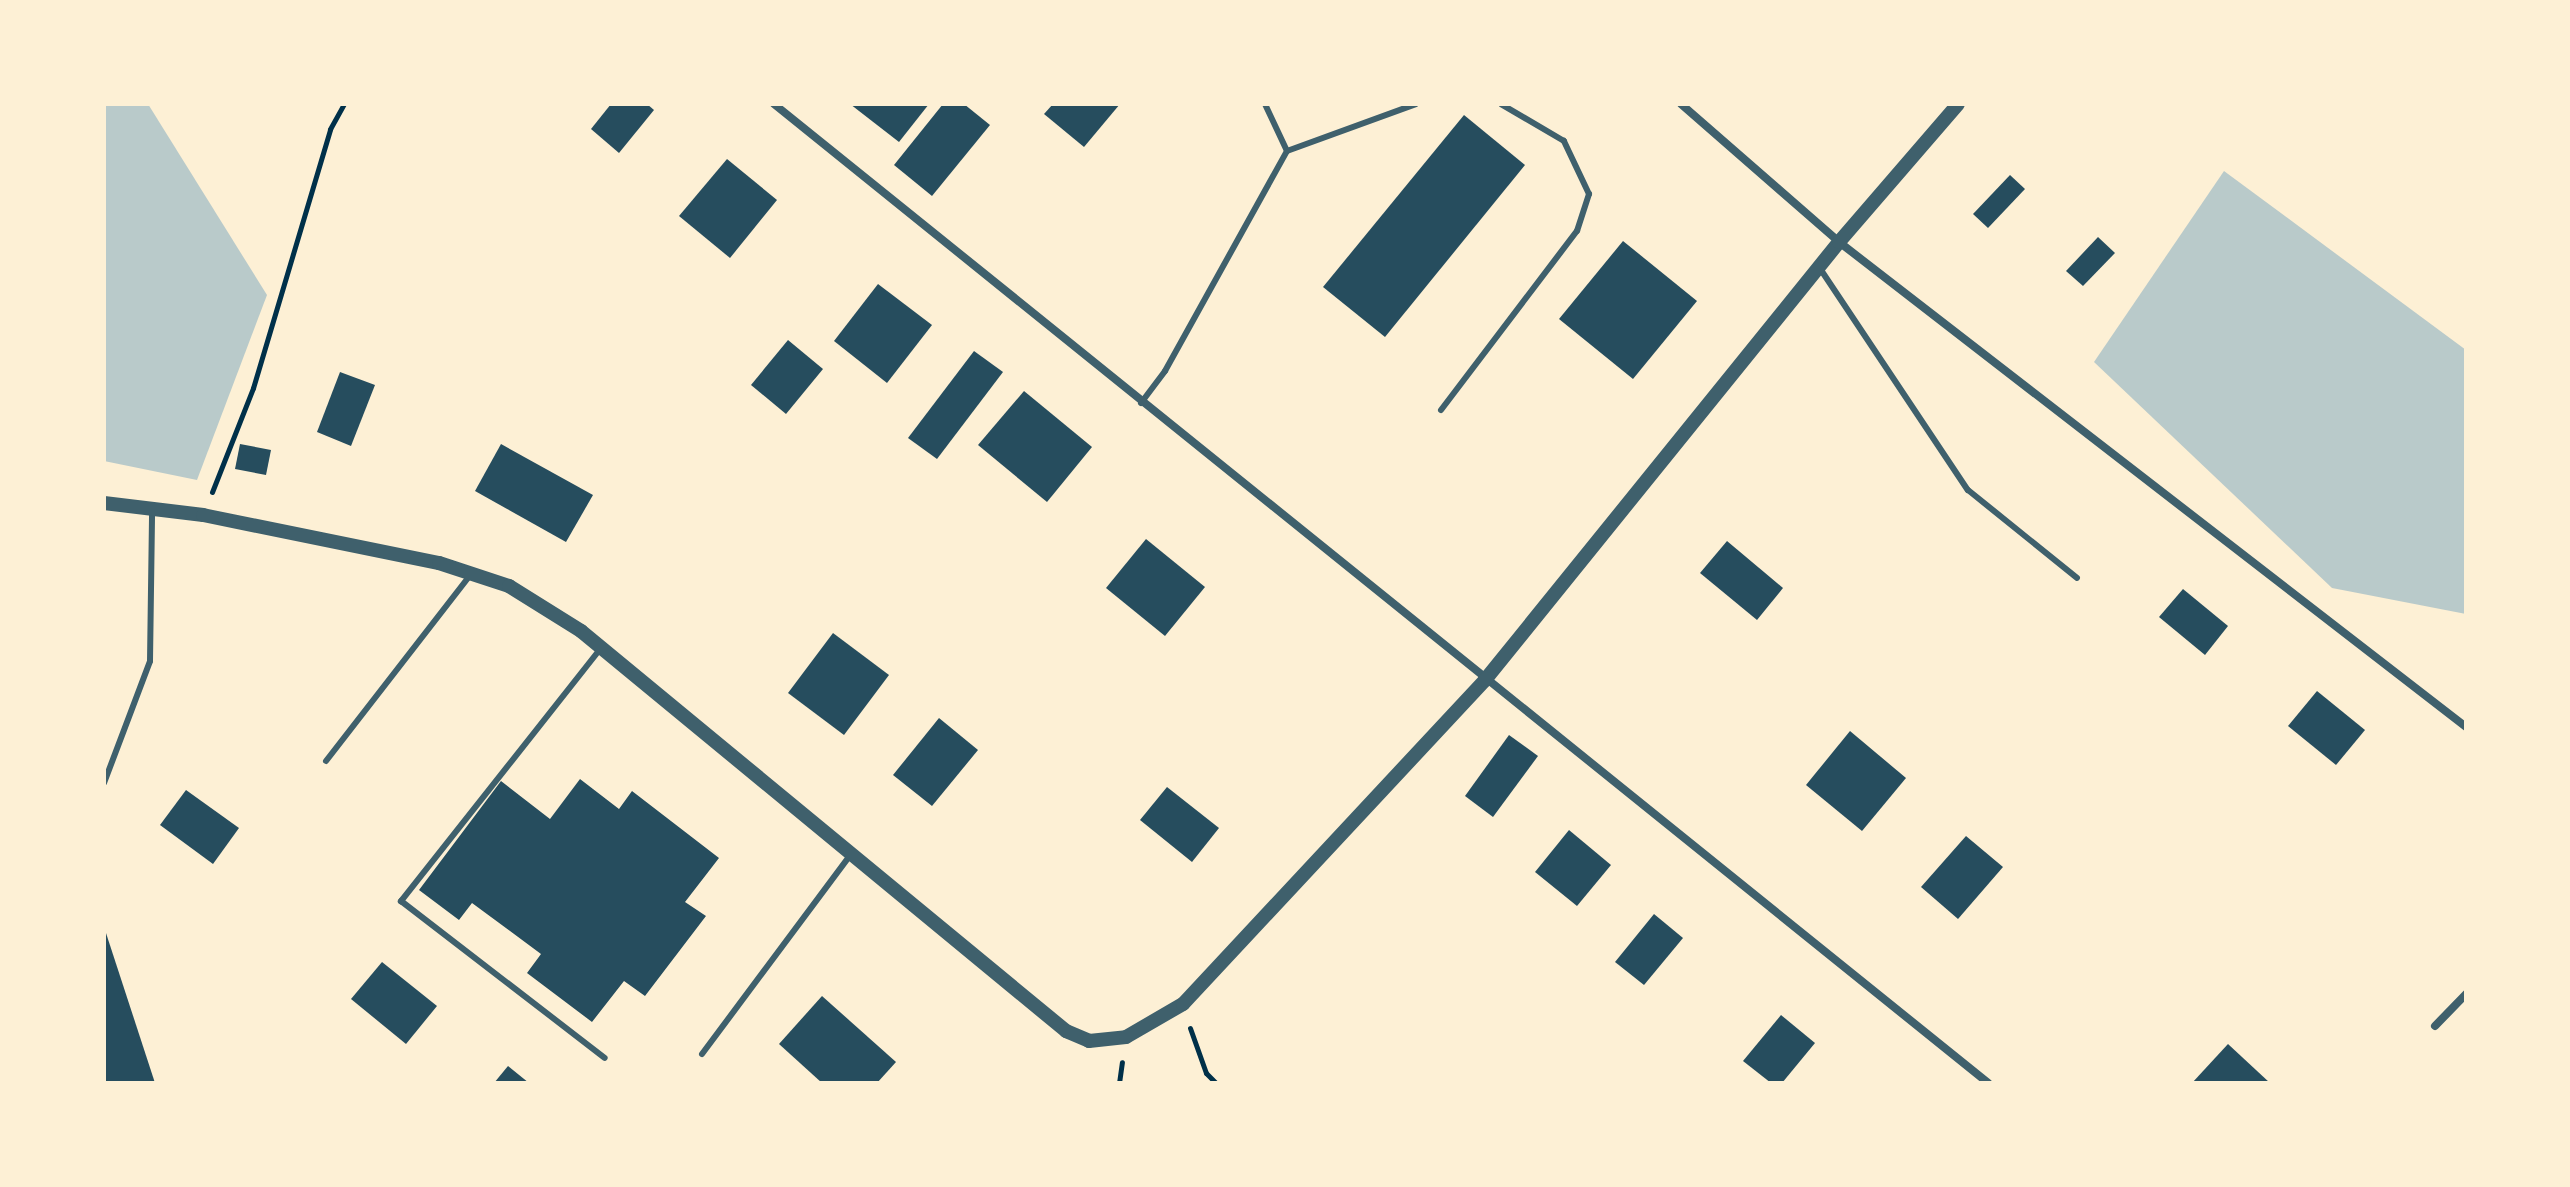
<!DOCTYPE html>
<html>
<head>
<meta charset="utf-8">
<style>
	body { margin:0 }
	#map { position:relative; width:2570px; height:1187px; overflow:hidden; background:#fdf0d5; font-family:"Exo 2",sans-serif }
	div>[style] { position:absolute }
	.green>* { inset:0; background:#b9caca }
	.building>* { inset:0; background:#264d5e }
	.path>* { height:5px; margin:-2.5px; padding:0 2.5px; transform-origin:2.5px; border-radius:2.5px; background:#003049 }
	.service>* { height:6px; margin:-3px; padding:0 3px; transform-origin:3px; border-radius:3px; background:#3f606c }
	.minor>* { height:8px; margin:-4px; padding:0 4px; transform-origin:4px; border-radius:4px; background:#3f606c }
	.tertiary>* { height:14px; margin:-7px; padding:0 7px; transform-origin:7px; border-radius:7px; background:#3f606c }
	span { translate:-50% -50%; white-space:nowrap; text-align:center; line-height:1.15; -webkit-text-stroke:6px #fdf0d5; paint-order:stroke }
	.frame { position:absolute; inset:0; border:106px solid #fdf0d5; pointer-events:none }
</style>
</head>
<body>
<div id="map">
	<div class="green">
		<i style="clip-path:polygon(104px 104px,148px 104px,267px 295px,197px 480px,104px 461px)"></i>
		<i style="clip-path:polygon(2224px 171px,2466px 350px,2466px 614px,2332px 588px,2094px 362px)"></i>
	</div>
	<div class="building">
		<i style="clip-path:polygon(611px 104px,647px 104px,654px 110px,619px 153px,591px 129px)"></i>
		<i style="clip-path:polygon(850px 104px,929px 104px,899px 142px)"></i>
		<i style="clip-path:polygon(943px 104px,964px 104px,990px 125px,932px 196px,894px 165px)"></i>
		<i style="clip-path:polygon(1053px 104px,1120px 104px,1084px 147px,1044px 114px)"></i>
		<i style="clip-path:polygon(1464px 115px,1525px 165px,1385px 337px,1323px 287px)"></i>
		<i style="clip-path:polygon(727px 159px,777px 200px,730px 258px,679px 216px)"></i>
		<i style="clip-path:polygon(2010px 175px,2025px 189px,1988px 228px,1973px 214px)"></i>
		<i style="clip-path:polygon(2098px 237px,2115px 253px,2083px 286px,2066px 271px)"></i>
		<i style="clip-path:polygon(1623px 241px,1697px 301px,1633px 379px,1559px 319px)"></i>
		<i style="clip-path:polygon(878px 284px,932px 325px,887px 383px,834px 341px)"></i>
		<i style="clip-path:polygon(788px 340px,823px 369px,786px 414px,751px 385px)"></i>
		<i style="clip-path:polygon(974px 351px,1003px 372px,937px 459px,908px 438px)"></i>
		<i style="clip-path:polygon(340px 372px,375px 385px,351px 446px,317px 432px)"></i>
		<i style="clip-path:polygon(1024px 391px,1092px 447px,1047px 502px,978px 445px)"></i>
		<i style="clip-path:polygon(240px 444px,271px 450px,266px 475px,235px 469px)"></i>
		<i style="clip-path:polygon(501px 444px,593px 495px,566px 542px,475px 491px)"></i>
		<i style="clip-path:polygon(1146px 539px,1205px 587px,1165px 636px,1106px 588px)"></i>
		<i style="clip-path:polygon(1727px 541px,1783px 588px,1757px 620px,1700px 573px)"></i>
		<i style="clip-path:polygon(2183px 589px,2228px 626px,2205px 655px,2159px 617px)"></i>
		<i style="clip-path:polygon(833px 633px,889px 675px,844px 735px,788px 693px)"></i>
		<i style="clip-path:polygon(2317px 691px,2365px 730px,2336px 765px,2288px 726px)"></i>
		<i style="clip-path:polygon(939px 718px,978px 750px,932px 806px,893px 775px)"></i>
		<i style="clip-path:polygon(1850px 731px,1906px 778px,1862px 831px,1806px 785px)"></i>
		<i style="clip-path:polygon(1509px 735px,1538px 756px,1493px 817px,1465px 796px)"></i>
		<i style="clip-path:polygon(580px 779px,619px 809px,632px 791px,719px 858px,685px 902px,706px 916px,645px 996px,624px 981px,592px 1022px,527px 973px,541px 954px,472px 903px,459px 920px,419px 890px,501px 781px,550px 819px)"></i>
		<i style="clip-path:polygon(1167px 787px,1219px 828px,1192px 862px,1140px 820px)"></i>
		<i style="clip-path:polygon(186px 790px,239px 828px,213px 864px,160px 825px)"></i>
		<i style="clip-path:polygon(1569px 830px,1611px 865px,1577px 906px,1535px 872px)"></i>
		<i style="clip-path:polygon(1966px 836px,2003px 867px,1958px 919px,1921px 887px)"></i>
		<i style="clip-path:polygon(1654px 914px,1683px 938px,1644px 985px,1615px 962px)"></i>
		<i style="clip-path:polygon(105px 930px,155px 1083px,104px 1081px)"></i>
		<i style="clip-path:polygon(382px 962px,437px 1006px,406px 1044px,351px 999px)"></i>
		<i style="clip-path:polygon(822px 996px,896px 1062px,877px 1083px,822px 1083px,779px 1044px)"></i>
		<i style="clip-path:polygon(1781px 1015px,1815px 1043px,1782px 1083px,1771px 1083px,1743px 1061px)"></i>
		<i style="clip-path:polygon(2228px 1044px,2270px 1083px,2192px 1083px)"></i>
		<i style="clip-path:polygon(508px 1066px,529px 1083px,494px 1083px)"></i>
	</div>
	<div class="path">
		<i style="left:212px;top:492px;width:112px;rotate:-68.5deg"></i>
		<i style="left:253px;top:388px;width:270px;rotate:-73.4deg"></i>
		<i style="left:330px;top:129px;width:29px;rotate:-61deg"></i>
		<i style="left:1190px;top:1028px;width:48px;rotate:70.4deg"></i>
		<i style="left:1206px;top:1073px;width:14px;rotate:45deg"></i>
		<i style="left:1119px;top:1083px;width:21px;rotate:-82deg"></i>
	</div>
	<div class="service">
		<i style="left:1287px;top:151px;width:137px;rotate:-20deg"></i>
		<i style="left:1819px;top:267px;width:268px;rotate:56.3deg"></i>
		<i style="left:1968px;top:490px;width:140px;rotate:38.9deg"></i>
		<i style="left:1141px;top:403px;width:40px;rotate:-53deg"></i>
		<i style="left:1165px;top:371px;width:252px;rotate:-61deg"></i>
		<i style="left:1287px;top:151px;width:52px;rotate:-115.1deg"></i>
		<i style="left:1441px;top:410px;width:225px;rotate:-52.8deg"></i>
		<i style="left:1577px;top:231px;width:39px;rotate:-72deg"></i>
		<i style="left:1589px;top:194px;width:59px;rotate:-115.3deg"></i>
		<i style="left:1564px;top:141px;width:73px;rotate:-149.6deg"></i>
		<i style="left:601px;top:648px;width:323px;rotate:128.3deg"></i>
		<i style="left:401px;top:901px;width:257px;rotate:37.6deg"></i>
		<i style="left:326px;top:761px;width:237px;rotate:-52.2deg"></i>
		<i style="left:104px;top:783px;width:130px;rotate:-69.3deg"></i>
		<i style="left:150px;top:661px;width:150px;rotate:-89.2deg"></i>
		<i style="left:702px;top:1054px;width:249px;rotate:-53.3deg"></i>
	</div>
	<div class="minor">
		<i style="left:774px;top:104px;width:1560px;rotate:38.88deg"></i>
		<i style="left:1681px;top:104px;width:210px;rotate:41.1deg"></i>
		<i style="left:1839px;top:242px;width:793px;rotate:37.72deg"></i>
		<i style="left:2435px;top:1026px;width:45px;rotate:-45.9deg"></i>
	</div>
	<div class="tertiary">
		<i style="left:104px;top:503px;width:100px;rotate:6.9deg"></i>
		<i style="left:203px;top:515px;width:241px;rotate:11.5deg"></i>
		<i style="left:439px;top:563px;width:74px;rotate:18.2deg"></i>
		<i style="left:509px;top:586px;width:85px;rotate:32deg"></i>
		<i style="left:581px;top:631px;width:629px;rotate:39.51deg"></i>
		<i style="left:1066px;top:1031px;width:25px;rotate:23deg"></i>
		<i style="left:1089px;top:1041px;width:37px;rotate:-6deg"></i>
		<i style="left:1126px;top:1037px;width:66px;rotate:-30.1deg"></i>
		<i style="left:1183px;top:1004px;width:443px;rotate:-47deg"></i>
		<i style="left:1485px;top:680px;width:563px;rotate:-51.05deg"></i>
		<i style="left:1839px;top:242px;width:182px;rotate:-49.2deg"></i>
	</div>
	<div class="frame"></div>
</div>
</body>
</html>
